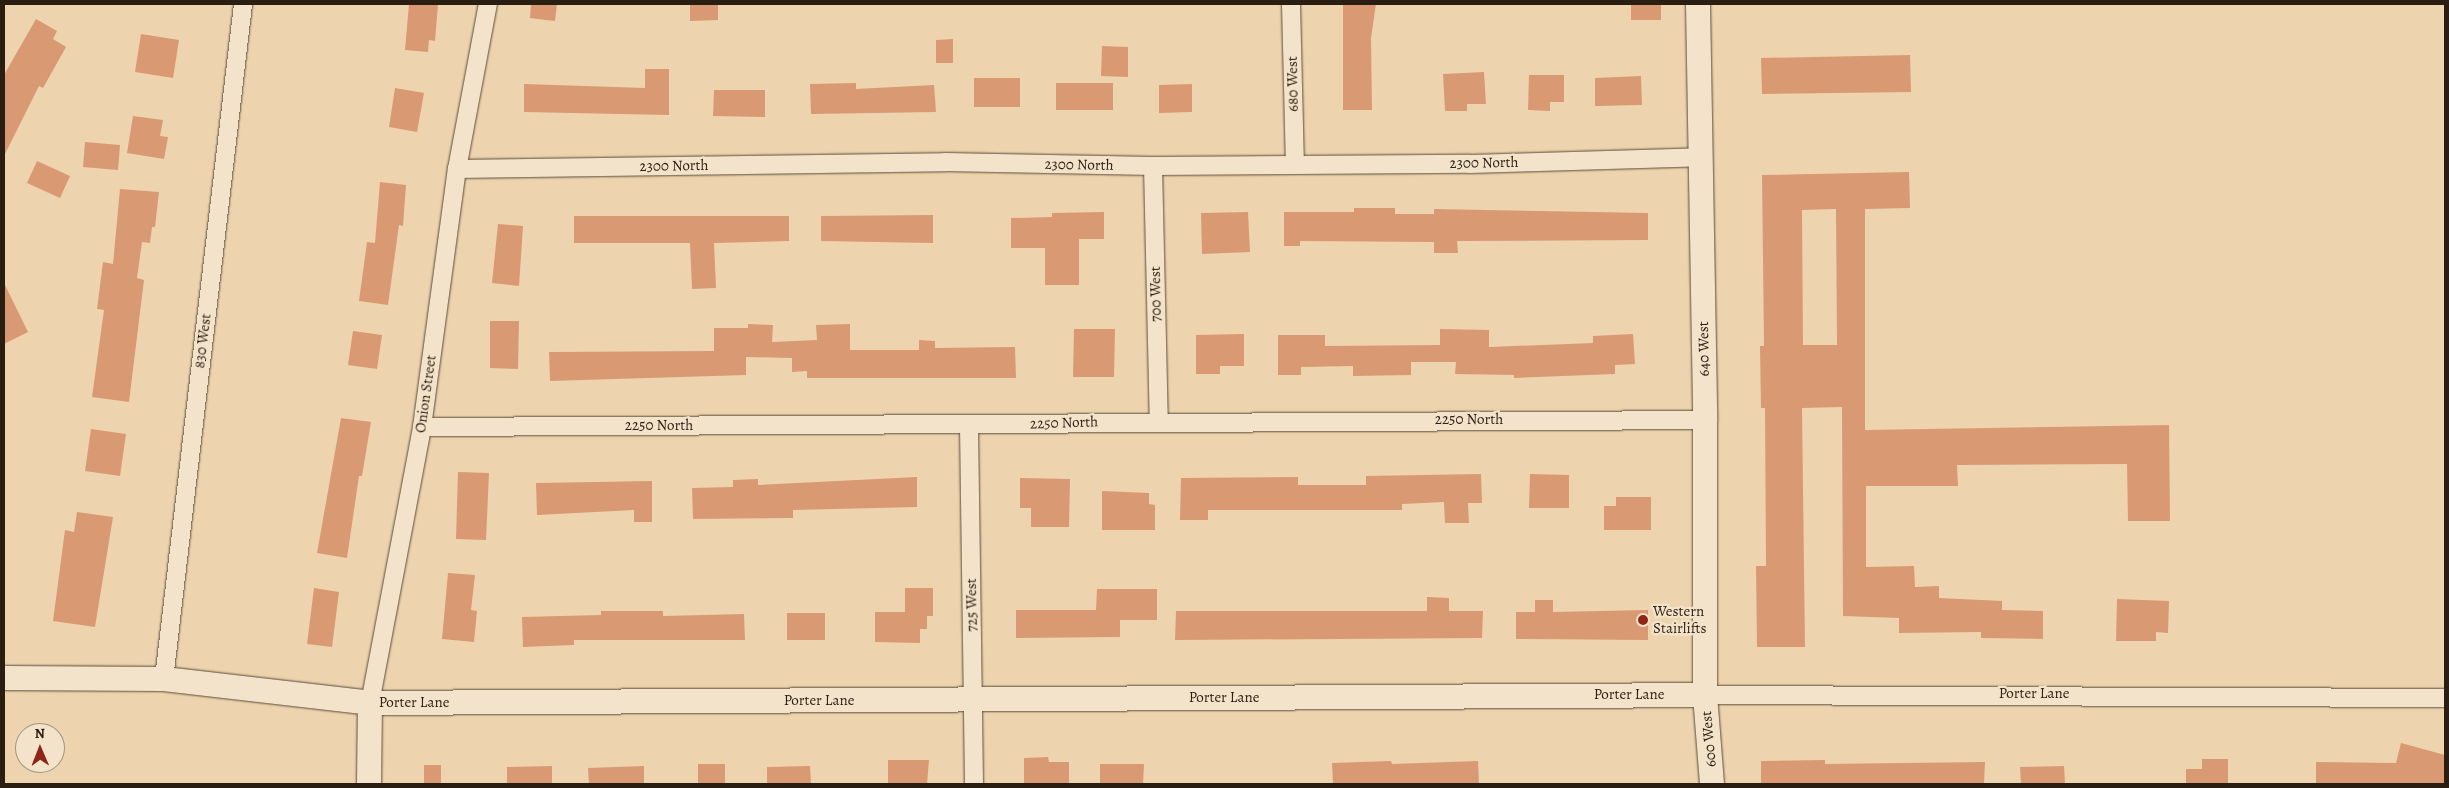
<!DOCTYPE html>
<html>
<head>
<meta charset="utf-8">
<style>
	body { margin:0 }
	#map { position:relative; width:2449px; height:788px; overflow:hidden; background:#edd4ae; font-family:Alegreya,serif }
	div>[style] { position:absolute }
	.building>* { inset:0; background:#d99973 }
	.roads { filter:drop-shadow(0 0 1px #5b4c39) drop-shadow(0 0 1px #5b4c39) }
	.street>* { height:18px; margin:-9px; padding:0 9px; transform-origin:9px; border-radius:9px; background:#f3e3ca }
	.secondary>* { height:24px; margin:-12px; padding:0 12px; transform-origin:12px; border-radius:12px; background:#f3e3ca }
	.dots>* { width:14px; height:14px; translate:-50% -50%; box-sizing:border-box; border:2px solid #f3e3ca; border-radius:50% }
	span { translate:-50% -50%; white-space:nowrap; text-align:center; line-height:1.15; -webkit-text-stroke:4.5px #f3e3ca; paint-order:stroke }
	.street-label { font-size:15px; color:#2a1e12 }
	.poi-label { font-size:15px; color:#2a1e12 }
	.left { translate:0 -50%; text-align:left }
	.frame { position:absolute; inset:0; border:5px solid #2a1e12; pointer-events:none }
	.north { position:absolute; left:15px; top:723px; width:50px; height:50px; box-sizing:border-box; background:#f3e3ca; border:1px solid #a39480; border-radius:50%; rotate:359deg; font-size:14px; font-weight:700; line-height:20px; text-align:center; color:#2a1e12 }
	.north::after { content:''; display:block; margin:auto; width:18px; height:22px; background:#8f2418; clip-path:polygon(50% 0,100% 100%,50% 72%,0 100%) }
</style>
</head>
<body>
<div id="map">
	<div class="building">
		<i style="clip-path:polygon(409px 4px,438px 4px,435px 41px,429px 40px,428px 52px,405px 50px)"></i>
		<i style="clip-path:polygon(531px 4px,557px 4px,555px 21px,530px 18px)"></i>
		<i style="clip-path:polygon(690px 4px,718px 4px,718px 20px,690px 21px)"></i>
		<i style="clip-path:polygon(1343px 4px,1376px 4px,1371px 38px,1372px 110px,1343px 110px)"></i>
		<i style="clip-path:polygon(1631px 4px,1661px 4px,1661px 20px,1631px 20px)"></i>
		<i style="clip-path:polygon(36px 19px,57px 31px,53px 39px,66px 47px,43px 88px,39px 86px,4px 156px,4px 75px)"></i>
		<i style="clip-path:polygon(141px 34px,179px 40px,173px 78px,135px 72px)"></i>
		<i style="clip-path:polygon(953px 39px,953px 63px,936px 63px,936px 40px)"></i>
		<i style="clip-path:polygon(1102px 46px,1128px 47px,1128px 77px,1101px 76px)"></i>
		<i style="clip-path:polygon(1910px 55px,1911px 92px,1762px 94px,1761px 58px)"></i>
		<i style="clip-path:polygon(645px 69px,669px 69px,669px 115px,524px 112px,524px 84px,645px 88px)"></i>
		<i style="clip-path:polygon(1484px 72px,1486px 104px,1467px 104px,1467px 111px,1445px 111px,1443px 74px)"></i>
		<i style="clip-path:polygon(1529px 75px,1564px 75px,1564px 102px,1550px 102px,1550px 111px,1528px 110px)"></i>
		<i style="clip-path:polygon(1641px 76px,1642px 105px,1595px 106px,1595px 78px)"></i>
		<i style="clip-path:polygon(974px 78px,1020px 78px,1020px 107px,974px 107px)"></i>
		<i style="clip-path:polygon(856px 83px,856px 89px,934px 85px,936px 112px,811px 114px,810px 84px)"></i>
		<i style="clip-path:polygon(1056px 83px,1113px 83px,1113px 110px,1056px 110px)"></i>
		<i style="clip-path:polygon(1192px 84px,1192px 112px,1159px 113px,1159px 85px)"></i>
		<i style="clip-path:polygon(395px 88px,424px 93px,417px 132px,389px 127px)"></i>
		<i style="clip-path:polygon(714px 90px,765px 90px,765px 117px,713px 116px)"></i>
		<i style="clip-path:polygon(133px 116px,163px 120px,160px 136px,168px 137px,164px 159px,127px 153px)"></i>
		<i style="clip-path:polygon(85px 142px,120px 145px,118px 170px,83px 167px)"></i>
		<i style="clip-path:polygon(37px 161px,70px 176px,60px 198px,27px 183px)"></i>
		<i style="clip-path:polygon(evenodd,1909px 172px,1910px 208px,1865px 209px,1865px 430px,2169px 425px,2170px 521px,2128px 521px,2127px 464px,1957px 465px,1958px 486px,1866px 486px,1866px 567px,1914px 566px,1915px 587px,1939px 586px,1939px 598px,2002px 601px,2002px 610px,2043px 611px,2043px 639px,1981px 638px,1981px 632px,1899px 633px,1899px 618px,1843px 616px,1842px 407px,1802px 408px,1805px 647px,1757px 647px,1756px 566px,1766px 566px,1765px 408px,1761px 408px,1760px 346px,1764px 346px,1762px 175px,1909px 172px,1836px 209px,1837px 345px,1803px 345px,1802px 210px,1836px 209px)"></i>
		<i style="clip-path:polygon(380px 182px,406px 185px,403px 226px,399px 225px,388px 305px,359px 301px,367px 242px,375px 243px)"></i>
		<i style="clip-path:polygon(120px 189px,159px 192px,155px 227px,152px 227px,150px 243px,142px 242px,137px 278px,144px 280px,129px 402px,92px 397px,104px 310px,97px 309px,103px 262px,113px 264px)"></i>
		<i style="clip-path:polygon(1354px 208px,1395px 208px,1395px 214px,1434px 214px,1434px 209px,1648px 213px,1648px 240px,1457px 241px,1458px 253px,1434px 253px,1434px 242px,1300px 241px,1300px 246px,1284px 246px,1284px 212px,1354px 212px)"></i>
		<i style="clip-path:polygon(1104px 212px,1104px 239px,1079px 239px,1079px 285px,1045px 285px,1045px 248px,1011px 248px,1011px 218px,1052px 217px,1052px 213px)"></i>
		<i style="clip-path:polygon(1248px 212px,1250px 252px,1202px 254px,1201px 213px)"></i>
		<i style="clip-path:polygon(933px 215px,933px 243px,821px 241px,821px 216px)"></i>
		<i style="clip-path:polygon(574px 216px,789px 216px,789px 241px,714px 243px,716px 288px,692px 289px,690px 243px,574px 243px)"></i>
		<i style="clip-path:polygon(498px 224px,523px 226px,519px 286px,492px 283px)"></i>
		<i style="clip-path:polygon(4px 283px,28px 332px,4px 344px)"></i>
		<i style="clip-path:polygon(490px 321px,519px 321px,518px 369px,490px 368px)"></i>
		<i style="clip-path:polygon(748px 324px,773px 325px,772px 342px,817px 340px,816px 325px,850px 324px,850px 350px,919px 350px,919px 340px,935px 341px,935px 348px,1015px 347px,1016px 378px,807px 378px,807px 371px,792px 372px,792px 358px,746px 357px,746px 375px,550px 381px,549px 352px,714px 351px,714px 328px,748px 328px)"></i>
		<i style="clip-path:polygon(1074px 329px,1115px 329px,1114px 377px,1073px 377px)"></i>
		<i style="clip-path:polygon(1440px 329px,1489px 330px,1489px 347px,1593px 343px,1593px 336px,1633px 334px,1635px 364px,1615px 365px,1615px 374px,1514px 378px,1514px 375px,1455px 374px,1456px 362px,1411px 362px,1411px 375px,1353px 376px,1353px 366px,1301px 367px,1301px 375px,1278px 375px,1278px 335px,1325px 335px,1325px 346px,1440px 345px)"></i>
		<i style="clip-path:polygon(353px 331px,382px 335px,377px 369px,348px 365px)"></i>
		<i style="clip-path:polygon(1244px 334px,1244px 366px,1220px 366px,1220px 374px,1196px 374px,1196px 335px)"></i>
		<i style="clip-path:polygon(341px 418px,371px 422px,362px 476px,359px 476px,347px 558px,317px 553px)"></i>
		<i style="clip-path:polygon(91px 429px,126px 434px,120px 476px,85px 471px)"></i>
		<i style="clip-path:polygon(458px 472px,489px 473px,486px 540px,456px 539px)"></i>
		<i style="clip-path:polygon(1481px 474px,1482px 503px,1468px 503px,1469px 523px,1445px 523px,1444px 502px,1402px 504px,1402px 510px,1208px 510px,1208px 520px,1180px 520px,1181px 478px,1298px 477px,1298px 485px,1366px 485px,1366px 476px)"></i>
		<i style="clip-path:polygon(1530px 474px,1569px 475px,1569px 508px,1529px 508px)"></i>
		<i style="clip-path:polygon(917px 477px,917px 507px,793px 510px,793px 518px,693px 519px,692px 488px,733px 487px,733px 480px,758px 479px,758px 485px)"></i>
		<i style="clip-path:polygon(1020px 478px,1070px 479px,1069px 527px,1031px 527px,1031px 508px,1020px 508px)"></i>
		<i style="clip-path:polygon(652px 481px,652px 522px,634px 522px,634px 510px,537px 515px,536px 483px)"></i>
		<i style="clip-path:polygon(1102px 491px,1149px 493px,1149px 504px,1155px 505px,1155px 530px,1102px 530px)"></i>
		<i style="clip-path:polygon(1616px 497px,1651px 497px,1651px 530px,1604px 530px,1604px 506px,1616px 506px)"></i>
		<i style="clip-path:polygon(77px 512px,113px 517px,95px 627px,53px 621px,65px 530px,74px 532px)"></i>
		<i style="clip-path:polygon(448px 573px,475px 575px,471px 610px,477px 611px,474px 642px,442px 639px)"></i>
		<i style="clip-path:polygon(314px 588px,339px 592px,332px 647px,307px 644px)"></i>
		<i style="clip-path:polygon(905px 588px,933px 588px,933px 616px,927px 616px,927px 629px,920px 629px,920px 643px,875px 642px,875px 612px,905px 612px)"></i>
		<i style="clip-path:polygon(1097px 589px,1157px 589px,1157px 620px,1120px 620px,1120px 637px,1016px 638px,1016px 610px,1096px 610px)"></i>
		<i style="clip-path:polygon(1427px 597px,1449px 598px,1449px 611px,1483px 611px,1482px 638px,1175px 640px,1176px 611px,1427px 611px)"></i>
		<i style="clip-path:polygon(2117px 599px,2169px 601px,2168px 633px,2156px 632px,2156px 641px,2116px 641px)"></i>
		<i style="clip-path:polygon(1535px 600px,1553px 600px,1553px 612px,1648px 610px,1648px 640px,1516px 639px,1516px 612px,1535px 612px)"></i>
		<i style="clip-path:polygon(601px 611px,663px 611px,663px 616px,744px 614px,745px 640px,574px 640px,574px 645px,523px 647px,522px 617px,601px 615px)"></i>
		<i style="clip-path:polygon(787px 613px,825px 613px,825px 640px,787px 640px)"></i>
		<i style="clip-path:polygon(2401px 743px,2445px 755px,2445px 784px,2316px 784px,2316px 762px,2396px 763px)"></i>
		<i style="clip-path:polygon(1048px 757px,1049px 762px,1069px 762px,1069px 784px,1024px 784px,1024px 758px)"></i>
		<i style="clip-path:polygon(2202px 759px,2228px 759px,2228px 784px,2186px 784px,2186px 769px,2202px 769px)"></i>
		<i style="clip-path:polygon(888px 760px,929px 760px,927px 784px,888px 784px)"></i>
		<i style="clip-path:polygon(1825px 760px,1825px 764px,1985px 762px,1984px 784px,1761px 784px,1761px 761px)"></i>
		<i style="clip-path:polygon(1391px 761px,1392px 764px,1478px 761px,1479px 784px,1333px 784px,1332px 763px)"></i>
		<i style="clip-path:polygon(698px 764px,725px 764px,725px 784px,698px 784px)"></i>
		<i style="clip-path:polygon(1100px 764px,1144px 764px,1143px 784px,1100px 784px)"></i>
		<i style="clip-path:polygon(424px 765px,441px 765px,441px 784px,424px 784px)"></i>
		<i style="clip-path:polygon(552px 766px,552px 784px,507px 784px,507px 767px)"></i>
		<i style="clip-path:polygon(644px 766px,644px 784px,589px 784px,588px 768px)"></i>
		<i style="clip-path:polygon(810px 766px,811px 784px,767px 784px,767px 767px)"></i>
		<i style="clip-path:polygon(2064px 766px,2065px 784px,2021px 784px,2020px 767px)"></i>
	</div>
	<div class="roads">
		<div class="street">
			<i style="left:1291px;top:4px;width:159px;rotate:88.6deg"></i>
			<i style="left:1153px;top:166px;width:255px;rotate:88.7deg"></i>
			<i style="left:457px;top:169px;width:488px;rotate:-0.8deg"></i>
			<i style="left:945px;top:162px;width:208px;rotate:1.1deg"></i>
			<i style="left:1153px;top:166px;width:317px;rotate:-0.4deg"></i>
			<i style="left:1470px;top:164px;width:231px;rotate:-1.7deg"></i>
			<i style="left:969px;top:426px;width:358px;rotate:89.2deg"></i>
			<i style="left:422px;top:427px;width:1283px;rotate:-0.31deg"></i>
			<i style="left:164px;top:679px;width:680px;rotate:-83.32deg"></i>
			<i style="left:1705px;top:695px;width:740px;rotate:0.23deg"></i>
			<i style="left:370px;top:703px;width:281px;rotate:-79.3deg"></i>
			<i style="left:422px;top:427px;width:260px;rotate:-82.3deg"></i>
			<i style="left:457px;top:169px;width:168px;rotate:-79.4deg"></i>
		</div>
		<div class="secondary">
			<i style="left:1698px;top:4px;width:416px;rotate:89deg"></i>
			<i style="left:1705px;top:420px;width:275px;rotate:90deg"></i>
			<i style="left:1705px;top:695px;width:89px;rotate:85.5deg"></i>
			<i style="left:4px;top:678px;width:160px;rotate:0.4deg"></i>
			<i style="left:164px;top:679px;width:207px;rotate:6.6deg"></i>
			<i style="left:370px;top:703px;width:1335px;rotate:-0.34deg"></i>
			<i style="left:369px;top:784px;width:81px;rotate:-89.3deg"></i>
		</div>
	</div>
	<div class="dots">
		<i style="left:1643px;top:620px;background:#8f2418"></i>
	</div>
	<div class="street-label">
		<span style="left:1293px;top:84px;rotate:-91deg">680 West</span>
		<span style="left:1484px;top:163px;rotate:-1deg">2300 North</span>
		<span style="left:1079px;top:165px;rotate:1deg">2300 North</span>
		<span style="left:674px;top:166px;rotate:-1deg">2300 North</span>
		<span style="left:1156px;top:294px;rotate:-91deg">700 West</span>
		<span style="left:203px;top:341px;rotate:-83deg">830 West</span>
		<span style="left:1704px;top:349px;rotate:-91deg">640 West</span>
		<span style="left:426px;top:394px;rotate:-82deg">Onion Street</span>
		<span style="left:1469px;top:420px">2250 North</span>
		<span style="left:1064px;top:423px;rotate:-2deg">2250 North</span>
		<span style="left:659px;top:426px">2250 North</span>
		<span style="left:972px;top:605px;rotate:-91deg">725 West</span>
		<span style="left:2034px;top:694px">Porter Lane</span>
		<span style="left:1629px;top:695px">Porter Lane</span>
		<span style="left:1224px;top:698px">Porter Lane</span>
		<span style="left:819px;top:701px">Porter Lane</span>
		<span style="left:414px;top:703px">Porter Lane</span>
		<span style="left:1709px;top:739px;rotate:-95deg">600 West</span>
	</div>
	<div class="poi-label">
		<span class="left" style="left:1653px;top:620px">Western<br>Stairlifts</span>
	</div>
	<div class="frame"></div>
	<div class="north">N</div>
</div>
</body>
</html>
